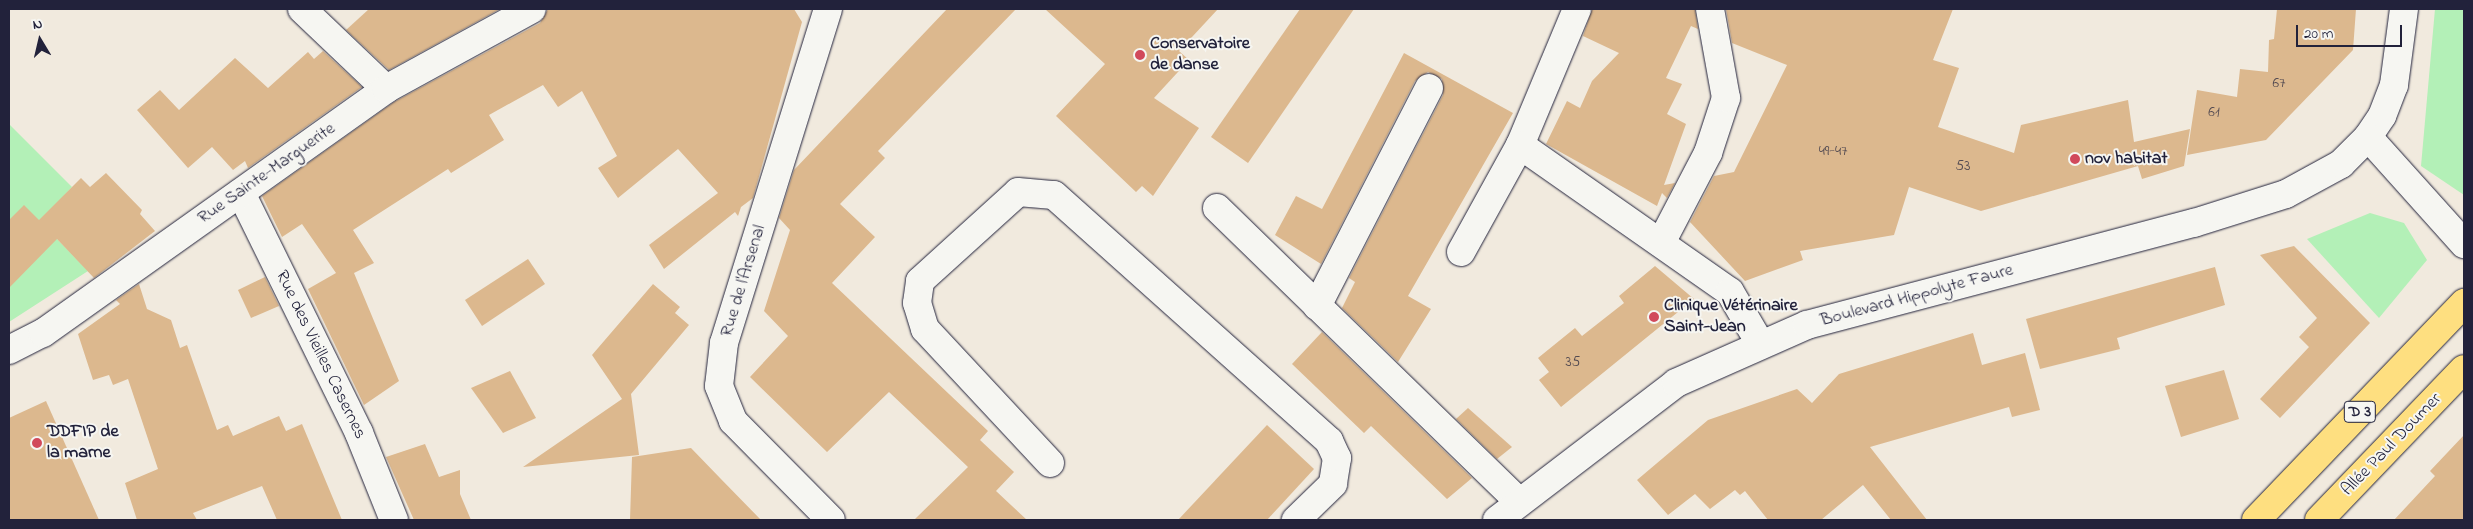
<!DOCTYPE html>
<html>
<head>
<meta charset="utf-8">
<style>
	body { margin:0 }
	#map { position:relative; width:2473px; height:529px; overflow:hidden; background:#f1eade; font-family:"Indie Flower",sans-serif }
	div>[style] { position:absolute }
	.green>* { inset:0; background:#b3f0b7 }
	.building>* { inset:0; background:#dcb88e }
	.roads { filter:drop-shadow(0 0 1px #22223b) drop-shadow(0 0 1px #22223b) }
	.minor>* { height:28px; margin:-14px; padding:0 14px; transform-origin:14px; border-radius:14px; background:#f6f6f2 }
	.major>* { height:28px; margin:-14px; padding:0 14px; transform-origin:14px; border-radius:14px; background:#fedf80 }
	.dots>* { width:14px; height:14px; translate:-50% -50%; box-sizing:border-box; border:2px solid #f6f6f2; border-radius:50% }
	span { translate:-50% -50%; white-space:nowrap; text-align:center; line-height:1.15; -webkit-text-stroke:4px #f6f6f2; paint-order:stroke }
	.number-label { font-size:15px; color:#504850 }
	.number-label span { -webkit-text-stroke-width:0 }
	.shield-label span { padding:1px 4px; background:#f6f6f2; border:1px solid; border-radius:4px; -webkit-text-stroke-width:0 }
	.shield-label { font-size:16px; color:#22223b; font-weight:700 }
	.poi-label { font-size:18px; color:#22223b; font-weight:700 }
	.left { translate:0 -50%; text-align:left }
	.street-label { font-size:18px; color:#22223b }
	.frame { position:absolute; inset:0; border:10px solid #22223b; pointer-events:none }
	.north { position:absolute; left:15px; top:15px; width:50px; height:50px; -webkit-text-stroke:4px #f6f6f2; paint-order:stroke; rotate:351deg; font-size:14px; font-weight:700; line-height:20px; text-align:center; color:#22223b }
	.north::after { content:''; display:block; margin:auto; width:18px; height:22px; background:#22223b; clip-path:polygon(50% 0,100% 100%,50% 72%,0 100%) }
	.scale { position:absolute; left:2296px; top:25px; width:106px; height:22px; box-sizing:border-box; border:2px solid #22223b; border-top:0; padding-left:6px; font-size:15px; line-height:18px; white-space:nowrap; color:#22223b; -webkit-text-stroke:4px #f6f6f2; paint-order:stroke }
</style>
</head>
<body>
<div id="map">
	<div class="green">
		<i style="clip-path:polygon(2435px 9px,2464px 9px,2464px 195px,2421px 166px)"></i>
		<i style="clip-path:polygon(9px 124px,72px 187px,60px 200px,57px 239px,88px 271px,9px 322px)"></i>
		<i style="clip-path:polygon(2370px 213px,2404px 223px,2427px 260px,2379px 318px,2307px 239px)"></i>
	</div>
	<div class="building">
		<i style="clip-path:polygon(369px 9px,500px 9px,389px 70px,346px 30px)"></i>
		<i style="clip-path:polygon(548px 9px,794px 9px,802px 22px,753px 198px,741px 207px,738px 216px,735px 212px,664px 269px,649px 245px,718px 193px,678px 149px,618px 198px,598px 168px,617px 156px,582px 91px,558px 107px,543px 85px,489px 115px,504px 140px,451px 173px,448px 169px,353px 230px,374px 263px,354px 273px,399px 381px,364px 405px,308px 289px,336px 273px,302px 224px,282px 237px,262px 196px,394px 102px,540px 23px)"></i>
		<i style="clip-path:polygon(947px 9px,1016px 9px,878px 151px,885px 158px,840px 204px,875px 237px,832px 283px,988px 431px,980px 440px,1014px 472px,996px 491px,1027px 520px,914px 520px,968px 467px,889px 392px,827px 452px,750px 377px,788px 336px,764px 311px,790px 230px,779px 218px,794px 170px)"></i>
		<i style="clip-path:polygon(1045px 9px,1218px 9px,1179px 51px,1189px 60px,1154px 98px,1199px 128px,1153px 196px,1142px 186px,1136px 192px,1056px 116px,1105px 64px)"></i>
		<i style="clip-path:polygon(1300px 9px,1354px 9px,1248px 163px,1211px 137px)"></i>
		<i style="clip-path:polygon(1592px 9px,1695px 9px,1698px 29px,1691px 26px,1666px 78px,1682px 84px,1667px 114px,1686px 124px,1664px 185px,1675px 183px,1667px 198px,1662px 193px,1657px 206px,1546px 144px,1567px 101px,1580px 108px,1592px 81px,1619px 53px,1583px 36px)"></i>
		<i style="clip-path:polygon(1726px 9px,1953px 9px,1933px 60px,1959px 68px,1938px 127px,2014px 153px,2021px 125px,2128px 100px,2134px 142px,2190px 129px,2184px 166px,2142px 179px,2138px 166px,1981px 211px,1909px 187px,1894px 235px,1800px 251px,1803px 260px,1745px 281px,1690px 222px,1714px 176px,1734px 172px,1787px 65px,1732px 43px)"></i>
		<i style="clip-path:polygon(2277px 9px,2356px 9px,2353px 50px,2266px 140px,2187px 155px,2197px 90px,2237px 97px,2240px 69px,2268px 72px,2269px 40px,2274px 39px)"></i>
		<i style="clip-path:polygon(323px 51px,362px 87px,248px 168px,245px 161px,233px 170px,212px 147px,188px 168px,137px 110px,160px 90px,179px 110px,235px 58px,268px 88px,308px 52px,314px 59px)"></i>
		<i style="clip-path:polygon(1404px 53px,1513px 113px,1408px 296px,1431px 309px,1398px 362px,1342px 308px,1355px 282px,1349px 278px,1443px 95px,1442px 79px,1428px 72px,1415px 81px,1321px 264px,1275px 235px,1296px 196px,1322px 209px)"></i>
		<i style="clip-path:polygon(106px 173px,142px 210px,140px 214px,155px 231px,94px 278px,57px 239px,9px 288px,9px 220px,24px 205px,39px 220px,81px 178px,90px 187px)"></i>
		<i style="clip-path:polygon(2294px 246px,2370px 323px,2280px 418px,2260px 399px,2309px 347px,2299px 337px,2317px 318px,2260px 255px)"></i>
		<i style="clip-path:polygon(528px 259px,545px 284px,482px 326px,465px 300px)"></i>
		<i style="clip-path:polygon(1655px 266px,1694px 299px,1561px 407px,1539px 380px,1549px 372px,1538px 358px,1575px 328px,1582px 336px,1624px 303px,1619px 296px)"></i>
		<i style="clip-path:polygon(2215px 267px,2225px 305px,2117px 338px,2120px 349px,2040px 369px,2026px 319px)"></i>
		<i style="clip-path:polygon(265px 277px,279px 306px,251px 318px,238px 290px)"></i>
		<i style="clip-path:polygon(139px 284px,147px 309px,171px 320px,180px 348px,187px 345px,217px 430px,228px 425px,233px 436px,279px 416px,286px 431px,302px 424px,342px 520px,277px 520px,262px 486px,193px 513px,197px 520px,137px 520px,125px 483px,158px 469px,128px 379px,113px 385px,109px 375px,93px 380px,78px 334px,120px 304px,116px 300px)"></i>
		<i style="clip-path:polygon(653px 284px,680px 307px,675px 313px,689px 325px,631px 394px,639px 455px,523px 467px,622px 399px,592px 355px)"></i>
		<i style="clip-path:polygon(1322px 332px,1472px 478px,1447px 499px,1371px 426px,1364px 433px,1292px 364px)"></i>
		<i style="clip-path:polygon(1973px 333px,1982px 365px,2025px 353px,2040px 410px,2012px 417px,2009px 407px,1870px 447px,1927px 520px,1891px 520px,1863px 485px,1821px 520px,1768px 520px,1745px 491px,1740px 495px,1735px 490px,1710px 509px,1695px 494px,1668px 515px,1637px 480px,1708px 420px,1797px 389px,1812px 403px,1839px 374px)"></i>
		<i style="clip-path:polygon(2224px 370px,2239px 419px,2181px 437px,2165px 386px)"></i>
		<i style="clip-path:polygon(510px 371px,536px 418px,503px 433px,471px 388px)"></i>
		<i style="clip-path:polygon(46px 401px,99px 520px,9px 520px,9px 418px)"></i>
		<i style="clip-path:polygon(1468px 408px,1512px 447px,1497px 459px,1456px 419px)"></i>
		<i style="clip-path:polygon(1267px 425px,1314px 469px,1267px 520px,1178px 520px)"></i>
		<i style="clip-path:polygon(2464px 435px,2464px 520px,2394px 520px,2435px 476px,2430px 471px)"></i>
		<i style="clip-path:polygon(425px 444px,439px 477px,460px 470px,460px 494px,471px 520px,414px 520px,386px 457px)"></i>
		<i style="clip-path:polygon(691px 448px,720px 478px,761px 520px,630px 520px,632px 457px)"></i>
	</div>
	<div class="roads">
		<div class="minor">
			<i style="left:302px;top:9px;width:116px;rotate:43.6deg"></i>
			<i style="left:828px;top:9px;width:350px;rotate:107.3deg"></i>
			<i style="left:724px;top:343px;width:43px;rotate:96.6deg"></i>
			<i style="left:719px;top:386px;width:38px;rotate:68deg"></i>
			<i style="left:733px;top:421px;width:139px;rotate:45.3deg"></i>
			<i style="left:1577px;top:9px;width:147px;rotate:112.7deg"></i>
			<i style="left:1520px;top:145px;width:256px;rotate:35deg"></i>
			<i style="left:1730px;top:292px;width:61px;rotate:59.7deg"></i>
			<i style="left:2404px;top:9px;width:77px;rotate:97.5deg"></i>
			<i style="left:2394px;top:85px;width:33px;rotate:111deg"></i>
			<i style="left:2382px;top:116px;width:25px;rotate:124deg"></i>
			<i style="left:2368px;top:137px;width:144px;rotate:48.1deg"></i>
			<i style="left:241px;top:193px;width:267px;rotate:63.8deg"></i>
			<i style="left:359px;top:433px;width:94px;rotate:68.1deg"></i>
			<i style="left:1217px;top:208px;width:421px;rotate:44.2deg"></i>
			<i style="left:1661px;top:243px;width:102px;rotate:-62.4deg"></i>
			<i style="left:1708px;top:153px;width:58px;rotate:-71.9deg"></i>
			<i style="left:1726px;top:98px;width:90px;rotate:-100.2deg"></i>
			<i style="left:1461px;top:252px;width:122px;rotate:-61.1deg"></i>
			<i style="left:1317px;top:306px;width:245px;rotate:-62.8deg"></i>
			<i style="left:9px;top:350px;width:38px;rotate:-27deg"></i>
			<i style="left:43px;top:333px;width:421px;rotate:-35.4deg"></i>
			<i style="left:386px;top:89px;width:166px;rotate:-28.7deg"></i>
			<i style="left:1050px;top:463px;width:183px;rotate:-133deg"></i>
			<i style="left:925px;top:329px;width:27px;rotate:-107deg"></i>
			<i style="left:917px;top:303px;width:22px;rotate:-82deg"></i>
			<i style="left:920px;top:281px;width:132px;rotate:-42.2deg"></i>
			<i style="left:1018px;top:192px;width:36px;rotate:5deg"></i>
			<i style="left:1054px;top:195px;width:369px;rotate:41.8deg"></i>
			<i style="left:1329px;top:441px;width:19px;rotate:65deg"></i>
			<i style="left:1337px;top:458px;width:26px;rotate:99deg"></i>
			<i style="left:1333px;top:484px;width:52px;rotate:135.8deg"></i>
			<i style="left:1497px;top:520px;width:225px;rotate:-37.4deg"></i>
			<i style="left:1676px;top:383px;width:143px;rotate:-23.9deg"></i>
			<i style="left:1807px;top:325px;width:400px;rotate:-14.8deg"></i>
			<i style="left:2194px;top:223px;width:96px;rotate:-17.5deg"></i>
			<i style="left:2286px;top:194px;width:63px;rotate:-28.6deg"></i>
			<i style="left:2341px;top:164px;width:38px;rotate:-45deg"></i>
		</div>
		<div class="major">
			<i style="left:2256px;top:520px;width:301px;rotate:-46.2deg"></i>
			<i style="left:2319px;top:520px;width:209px;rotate:-46.2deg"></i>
		</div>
	</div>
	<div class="dots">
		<i style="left:1140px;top:55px;background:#d1495b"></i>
		<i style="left:2075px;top:159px;background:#d1495b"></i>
		<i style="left:1654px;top:317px;background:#d1495b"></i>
		<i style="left:37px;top:443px;background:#d1495b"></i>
	</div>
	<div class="number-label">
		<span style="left:2279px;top:84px">67</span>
		<span style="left:2214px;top:113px">61</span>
		<span style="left:1833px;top:152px">49-47</span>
		<span style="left:1963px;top:167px">53</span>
		<span style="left:1573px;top:363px">35</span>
	</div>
	<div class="shield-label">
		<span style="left:2360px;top:412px">D 3</span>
	</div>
	<div class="poi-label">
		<span class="left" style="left:1150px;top:55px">Conservatoire<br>de danse</span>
		<span class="left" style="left:2085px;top:159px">nov habitat</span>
		<span class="left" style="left:1664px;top:317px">Clinique Vétérinaire<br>Saint-Jean</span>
		<span class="left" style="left:47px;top:443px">DDFIP de<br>la marne</span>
	</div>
	<div class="street-label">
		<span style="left:267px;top:174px;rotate:-35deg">Rue Sainte-Marguerite</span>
		<span style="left:744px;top:281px;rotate:-73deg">Rue de l'Arsenal</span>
		<span style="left:1917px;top:296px;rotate:-15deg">Boulevard Hippolyte Faure</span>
		<span style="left:320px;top:355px;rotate:64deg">Rue des Vieilles Casernes</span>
		<span style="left:2392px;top:445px;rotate:-46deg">Allée Paul Doumer</span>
	</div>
	<div class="frame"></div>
	<div class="north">N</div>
	<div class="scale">20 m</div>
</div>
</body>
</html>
